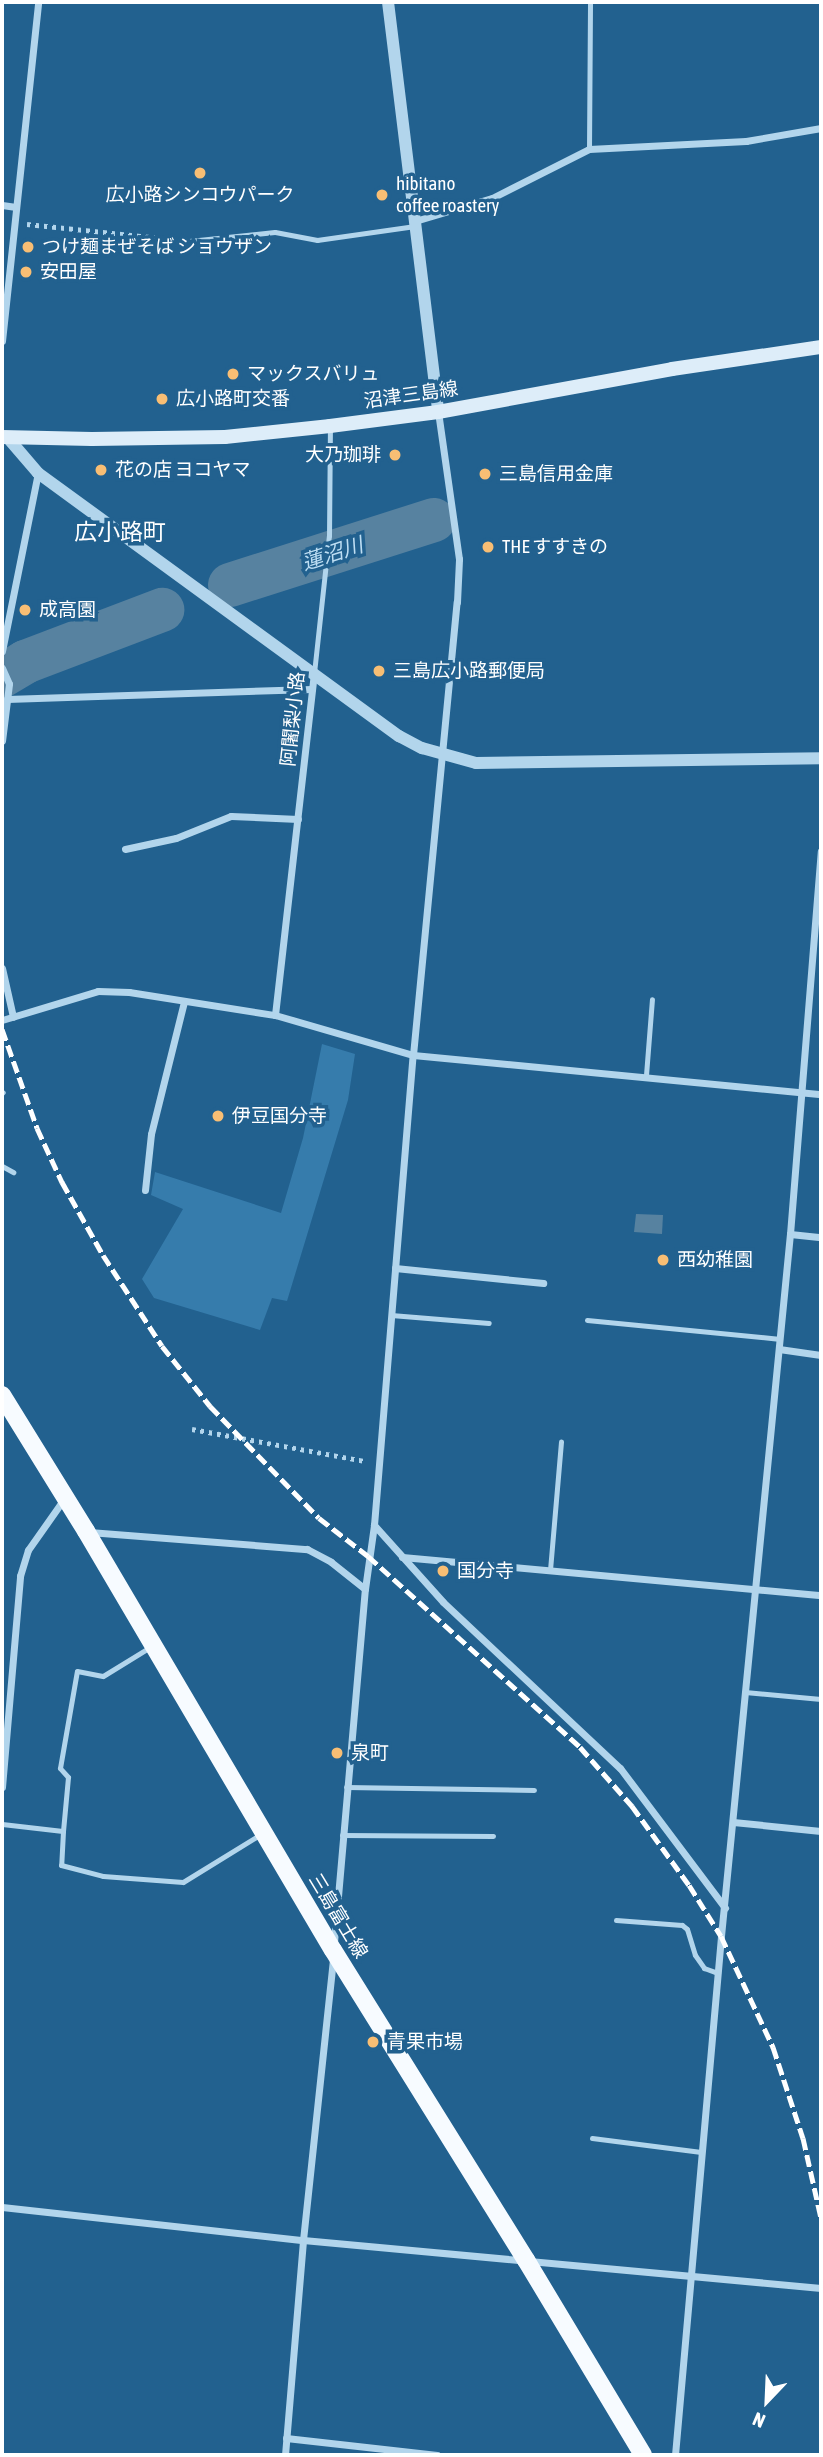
<!DOCTYPE html>
<html>
<head>
<meta charset="utf-8">
<style>
	body { margin:0 }
	#map { position:relative; width:823px; height:2457px; overflow:hidden; background:#22618f; font-family:"Asap Condensed","Noto Sans JP",sans-serif }
	div>[style] { position:absolute }
	.green>* { inset:0; background:#367cac }
	.water>* { inset:0; background:#5782a0 }
	.river>* { height:44px; margin:-22px; padding:0 22px; transform-origin:22px; border-radius:22px; background:#5782a0 }
	.path>* { height:4.5px; margin-top:-2.25px; transform-origin:0; background:repeating-linear-gradient(90deg,#b2d5ec 0 3.5px,transparent 0 8.5px) }
	.service>* { height:5px; margin:-2.5px; padding:0 2.5px; transform-origin:2.5px; border-radius:2.5px; background:#b2d5ec }
	.minor>* { height:7px; margin:-3.5px; padding:0 3.5px; transform-origin:3.5px; border-radius:3.5px; background:#b2d5ec }
	.tertiary>* { height:12px; margin:-6px; padding:0 6px; transform-origin:6px; border-radius:6px; background:#b2d5ec }
	.secondary>* { height:14px; margin:-7px; padding:0 7px; transform-origin:7px; border-radius:7px; background:#ddedf9 }
	.primary>* { height:18px; margin:-9px; padding:0 9px; transform-origin:9px; border-radius:9px; background:#f7fbff }
	.rail>* { height:5px; margin-top:-2.5px; transform-origin:0; background:repeating-linear-gradient(90deg,#fff 0 12px,transparent 0 17px) }
	.dots>* { width:19px; height:19px; translate:-50% -50%; box-sizing:border-box; border:4px solid #22618f; border-radius:50% }
	span { translate:-50% -50%; white-space:nowrap; text-align:center; line-height:1.15; -webkit-text-stroke:7px #22618f; paint-order:stroke }
	.poi-label { font-size:19px; color:#fff }
	.left { translate:0 -50%; text-align:left }
	.right { translate:-100% -50%; text-align:right }
	.street-label { font-size:19px; color:#fff }
	.water-label { font-size:21px; color:#bedef3; font-style:italic }
	.quarter-label { font-size:23px; color:#fff }
	.frame { position:absolute; inset:0; border:4px solid #fff; pointer-events:none }
	.north { position:absolute; left:732px; top:2366px; width:70px; height:70px; -webkit-text-stroke:5px #22618f; paint-order:stroke; rotate:203deg; font-size:19px; font-weight:700; line-height:28px; text-align:center; color:#fff }
	.north::after { content:''; display:block; margin:auto; width:24px; height:32px; background:#fff; clip-path:polygon(50% 0,100% 100%,50% 72%,0 100%) }
</style>
</head>
<body>
<div id="map">
	<div class="green">
		<i style="clip-path:polygon(322px 1044px,355px 1054px,348px 1100px,287px 1301px,272px 1298px,260px 1330px,154px 1298px,142px 1279px,183px 1209px,151px 1195px,155px 1172px,281px 1213px,303px 1138px)"></i>
	</div>
	<div class="water">
		<i style="clip-path:polygon(636px 1214px,663px 1215px,662px 1234px,634px 1232px)"></i>
	</div>
	<div class="river">
		<i style="left:230px;top:585px;width:214px;rotate:-17.7deg"></i>
		<i style="left:2px;top:676px;width:27px;rotate:-31deg"></i>
		<i style="left:25px;top:662px;width:147px;rotate:-20.8deg"></i>
	</div>
	<div class="path">
		<i style="left:27px;top:224px;width:152px;rotate:6deg"></i>
		<i style="left:192px;top:1429px;width:175px;rotate:10.5deg"></i>
	</div>
	<div class="service">
		<i style="left:589px;top:149px;width:147px;rotate:-89.6deg"></i>
		<i style="left:189px;top:241px;width:86px;rotate:-6deg"></i>
		<i style="left:275px;top:232px;width:43px;rotate:10.8deg"></i>
		<i style="left:317px;top:240px;width:99px;rotate:-8.1deg"></i>
		<i style="left:314px;top:673px;width:138px;rotate:-83.8deg"></i>
		<i style="left:329px;top:536px;width:107px;rotate:-89.5deg"></i>
		<i style="left:646px;top:1075px;width:76px;rotate:-85.5deg"></i>
		<i style="left:2px;top:1093px;width:1px;rotate:-45deg"></i>
		<i style="left:2px;top:1166px;width:13px;rotate:29deg"></i>
		<i style="left:391px;top:1315px;width:98px;rotate:4.7deg"></i>
		<i style="left:587px;top:1320px;width:194px;rotate:5.6deg"></i>
		<i style="left:550px;top:1570px;width:129px;rotate:-85.1deg"></i>
		<i style="left:745px;top:1692px;width:76px;rotate:5.3deg"></i>
		<i style="left:346px;top:1787px;width:188px;rotate:0.9deg"></i>
		<i style="left:2px;top:1824px;width:61px;rotate:6.5deg"></i>
		<i style="left:63px;top:1831px;width:34px;rotate:93deg"></i>
		<i style="left:61px;top:1865px;width:43px;rotate:14.7deg"></i>
		<i style="left:103px;top:1876px;width:80px;rotate:4.3deg"></i>
		<i style="left:183px;top:1882px;width:92px;rotate:-31.6deg"></i>
		<i style="left:63px;top:1831px;width:54px;rotate:-84.7deg"></i>
		<i style="left:68px;top:1777px;width:12px;rotate:-132deg"></i>
		<i style="left:60px;top:1768px;width:98px;rotate:-80.1deg"></i>
		<i style="left:77px;top:1671px;width:26px;rotate:11deg"></i>
		<i style="left:103px;top:1676px;width:57px;rotate:-31.5deg"></i>
		<i style="left:342px;top:1835px;width:151px;rotate:0.4deg"></i>
		<i style="left:616px;top:1920px;width:66px;rotate:4.3deg"></i>
		<i style="left:682px;top:1925px;width:6px;rotate:39deg"></i>
		<i style="left:687px;top:1929px;width:27px;rotate:73deg"></i>
		<i style="left:695px;top:1955px;width:16px;rotate:55deg"></i>
		<i style="left:704px;top:1968px;width:15px;rotate:20deg"></i>
		<i style="left:592px;top:2138px;width:110px;rotate:7.3deg"></i>
	</div>
	<div class="minor">
		<i style="left:2px;top:205px;width:14px;rotate:8deg"></i>
		<i style="left:415px;top:221px;width:80px;rotate:-16.6deg"></i>
		<i style="left:492px;top:198px;width:109px;rotate:-26.8deg"></i>
		<i style="left:589px;top:149px;width:157px;rotate:-2.9deg"></i>
		<i style="left:746px;top:141px;width:76px;rotate:-9.8deg"></i>
		<i style="left:2px;top:341px;width:341px;rotate:-83.9deg"></i>
		<i style="left:2px;top:651px;width:182px;rotate:-78.6deg"></i>
		<i style="left:2px;top:668px;width:17px;rotate:66deg"></i>
		<i style="left:9px;top:684px;width:57px;rotate:97deg"></i>
		<i style="left:7px;top:699px;width:305px;rotate:-1.9deg"></i>
		<i style="left:125px;top:849px;width:52px;rotate:-12.2deg"></i>
		<i style="left:176px;top:838px;width:59px;rotate:-21.8deg"></i>
		<i style="left:231px;top:816px;width:67px;rotate:2.6deg"></i>
		<i style="left:2px;top:968px;width:50px;rotate:77.3deg"></i>
		<i style="left:275px;top:1015px;width:342px;rotate:-83.5deg"></i>
		<i style="left:2px;top:1020px;width:100px;rotate:-16.8deg"></i>
		<i style="left:98px;top:991px;width:31px;rotate:2deg"></i>
		<i style="left:129px;top:992px;width:148px;rotate:9deg"></i>
		<i style="left:275px;top:1015px;width:144px;rotate:16.2deg"></i>
		<i style="left:413px;top:1055px;width:410px;rotate:5.5deg"></i>
		<i style="left:145px;top:1190px;width:56px;rotate:-83.9deg"></i>
		<i style="left:151px;top:1134px;width:136px;rotate:-76deg"></i>
		<i style="left:790px;top:1234px;width:31px;rotate:6deg"></i>
		<i style="left:395px;top:1268px;width:149px;rotate:5.8deg"></i>
		<i style="left:779px;top:1349px;width:42px;rotate:8.1deg"></i>
		<i style="left:374px;top:1525px;width:103px;rotate:48.1deg"></i>
		<i style="left:443px;top:1602px;width:243px;rotate:43.2deg"></i>
		<i style="left:620px;top:1768px;width:175px;rotate:53.1deg"></i>
		<i style="left:89px;top:1532px;width:219px;rotate:4.5deg"></i>
		<i style="left:307px;top:1549px;width:27px;rotate:28deg"></i>
		<i style="left:331px;top:1562px;width:43px;rotate:38.5deg"></i>
		<i style="left:402px;top:1557px;width:421px;rotate:5.2deg"></i>
		<i style="left:2px;top:1787px;width:212px;rotate:-85.1deg"></i>
		<i style="left:20px;top:1576px;width:27px;rotate:-73deg"></i>
		<i style="left:28px;top:1550px;width:62px;rotate:-54.8deg"></i>
		<i style="left:733px;top:1822px;width:88px;rotate:5.8deg"></i>
		<i style="left:334px;top:1942px;width:354px;rotate:-85deg"></i>
		<i style="left:365px;top:1589px;width:65px;rotate:-82deg"></i>
		<i style="left:374px;top:1525px;width:472px;rotate:-85.3deg"></i>
		<i style="left:413px;top:1055px;width:455px;rotate:-84.5deg"></i>
		<i style="left:457px;top:602px;width:43px;rotate:-87.3deg"></i>
		<i style="left:459px;top:559px;width:148px;rotate:-98.1deg"></i>
		<i style="left:2px;top:2207px;width:303px;rotate:6.3deg"></i>
		<i style="left:303px;top:2240px;width:520px;rotate:5.29deg"></i>
		<i style="left:286px;top:2438px;width:152px;rotate:6.4deg"></i>
		<i style="left:285px;top:2455px;width:216px;rotate:-85.2deg"></i>
		<i style="left:303px;top:2240px;width:284px;rotate:-83.9deg"></i>
		<i style="left:675px;top:2455px;width:521px;rotate:-84.93deg"></i>
		<i style="left:721px;top:1936px;width:705px;rotate:-84.39deg"></i>
		<i style="left:790px;top:1234px;width:384px;rotate:-85.4deg"></i>
	</div>
	<div class="tertiary">
		<i style="left:388px;top:2px;width:413px;rotate:83deg"></i>
		<i style="left:8px;top:438px;width:46px;rotate:49.4deg"></i>
		<i style="left:38px;top:473px;width:447px;rotate:36.1deg"></i>
		<i style="left:399px;top:736px;width:26px;rotate:28deg"></i>
		<i style="left:422px;top:748px;width:56px;rotate:15.5deg"></i>
		<i style="left:476px;top:763px;width:345px;rotate:-0.8deg"></i>
	</div>
	<div class="secondary">
		<i style="left:2px;top:437px;width:90px;rotate:1.3deg"></i>
		<i style="left:92px;top:439px;width:133px;rotate:-0.9deg"></i>
		<i style="left:225px;top:437px;width:106px;rotate:-6deg"></i>
		<i style="left:330px;top:426px;width:109px;rotate:-7.4deg"></i>
		<i style="left:438px;top:412px;width:238px;rotate:-10.4deg"></i>
		<i style="left:672px;top:369px;width:151px;rotate:-8.4deg"></i>
	</div>
	<div class="primary">
		<i style="left:2px;top:1395px;width:160px;rotate:58.3deg"></i>
		<i style="left:86px;top:1531px;width:486px;rotate:59.5deg"></i>
		<i style="left:333px;top:1950px;width:365px;rotate:58.1deg"></i>
		<i style="left:526px;top:2260px;width:227px;rotate:59deg"></i>
	</div>
	<div class="rail">
		<i style="left:2px;top:1029px;width:105px;rotate:70.5deg"></i>
		<i style="left:37px;top:1128px;width:60px;rotate:65.2deg"></i>
		<i style="left:62px;top:1182px;width:84px;rotate:60.7deg"></i>
		<i style="left:103px;top:1255px;width:108px;rotate:57deg"></i>
		<i style="left:162px;top:1346px;width:77px;rotate:51.3deg"></i>
		<i style="left:210px;top:1406px;width:156px;rotate:45.8deg"></i>
		<i style="left:319px;top:1518px;width:62px;rotate:37.8deg"></i>
		<i style="left:368px;top:1556px;width:285px;rotate:42deg"></i>
		<i style="left:580px;top:1747px;width:79px;rotate:48.6deg"></i>
		<i style="left:632px;top:1806px;width:97px;rotate:54.2deg"></i>
		<i style="left:689px;top:1885px;width:60px;rotate:57.9deg"></i>
		<i style="left:721px;top:1936px;width:123px;rotate:64.9deg"></i>
		<i style="left:773px;top:2047px;width:96px;rotate:71.8deg"></i>
		<i style="left:803px;top:2138px;width:82px;rotate:77.3deg"></i>
	</div>
	<div class="dots">
		<i style="left:200px;top:173px;background:#f8be74"></i>
		<i style="left:382px;top:195px;background:#f8be74"></i>
		<i style="left:28px;top:247px;background:#f8be74"></i>
		<i style="left:26px;top:272px;background:#f8be74"></i>
		<i style="left:233px;top:374px;background:#f8be74"></i>
		<i style="left:162px;top:399px;background:#f8be74"></i>
		<i style="left:395px;top:455px;background:#f8be74"></i>
		<i style="left:101px;top:470px;background:#f8be74"></i>
		<i style="left:485px;top:474px;background:#f8be74"></i>
		<i style="left:488px;top:547px;background:#f8be74"></i>
		<i style="left:25px;top:610px;background:#f8be74"></i>
		<i style="left:379px;top:671px;background:#f8be74"></i>
		<i style="left:218px;top:1116px;background:#f8be74"></i>
		<i style="left:663px;top:1260px;background:#f8be74"></i>
		<i style="left:443px;top:1571px;background:#f8be74"></i>
		<i style="left:337px;top:1753px;background:#f8be74"></i>
		<i style="left:373px;top:2042px;background:#f8be74"></i>
	</div>
	<div class="poi-label">
		<span class="left" style="left:396px;top:195px">hibitano<br>coffee roastery</span>
		<span style="left:200px;top:195px">広小路シンコウパーク</span>
		<span class="left" style="left:42px;top:247px">つけ麺まぜそば ショウザン</span>
		<span class="left" style="left:40px;top:272px">安田屋</span>
		<span class="left" style="left:247px;top:374px">マックスバリュ</span>
		<span class="left" style="left:176px;top:399px">広小路町交番</span>
		<span class="right" style="left:381px;top:455px">大乃珈琲</span>
		<span class="left" style="left:115px;top:470px">花の店 ヨコヤマ</span>
		<span class="left" style="left:499px;top:474px">三島信用金庫</span>
		<span class="left" style="left:502px;top:547px">THE すすきの</span>
		<span class="left" style="left:39px;top:610px">成高園</span>
		<span class="left" style="left:393px;top:671px">三島広小路郵便局</span>
		<span class="left" style="left:232px;top:1116px">伊豆国分寺</span>
		<span class="left" style="left:677px;top:1260px">西幼稚園</span>
		<span class="left" style="left:457px;top:1571px">国分寺</span>
		<span class="left" style="left:351px;top:1753px">泉町</span>
		<span class="left" style="left:387px;top:2042px">青果市場</span>
	</div>
	<div class="street-label">
		<span style="left:411px;top:395px;rotate:-8deg">沼津三島線</span>
		<span style="left:293px;top:719px;rotate:-84deg">阿闍梨小路</span>
		<span style="left:338px;top:1916px;rotate:59deg">三島富士線</span>
	</div>
	<div class="water-label">
		<span style="left:332px;top:553px;rotate:-18deg">蓮沼川</span>
	</div>
	<div class="quarter-label">
		<span style="left:120px;top:532px">広小路町</span>
	</div>
	<div class="frame"></div>
	<div class="north">N</div>
</div>
</body>
</html>
